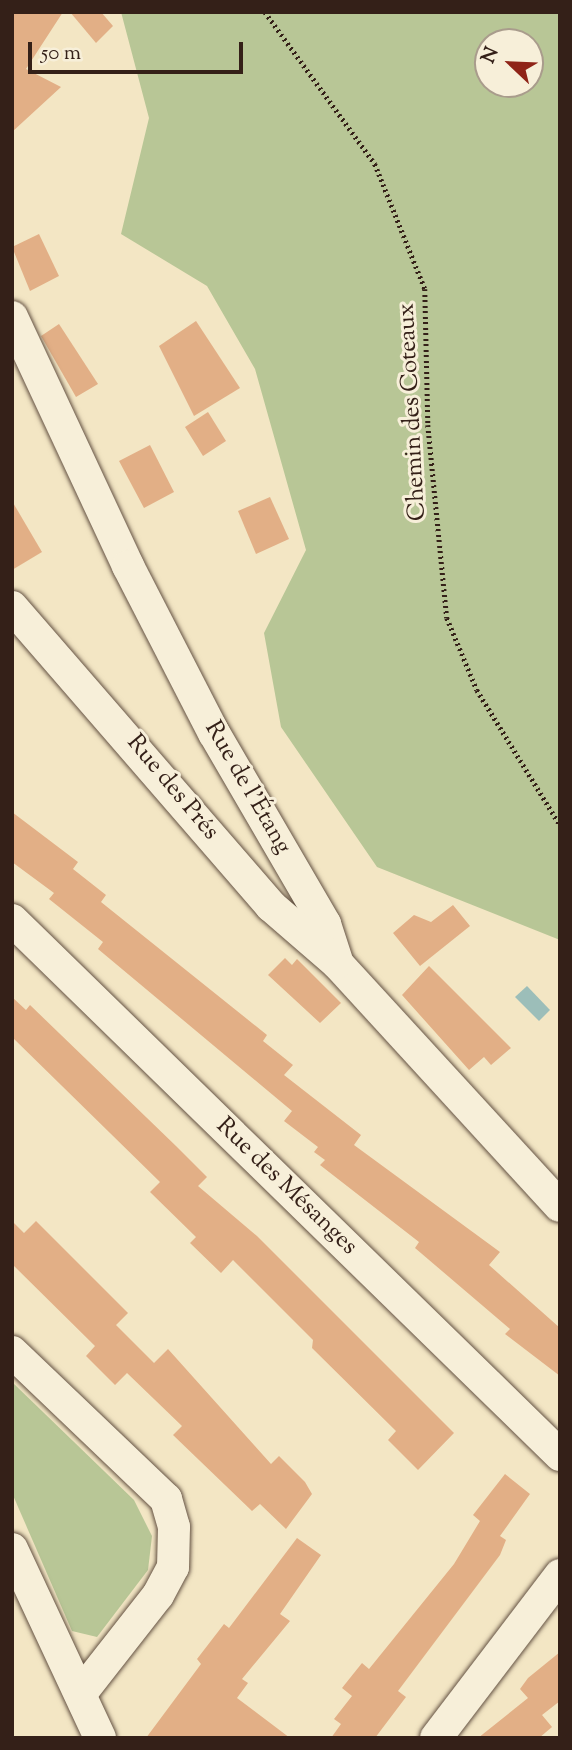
<!DOCTYPE html>
<html>
<head>
<meta charset="utf-8">
<style>
	body { margin:0 }
	#map { position:relative; width:572px; height:1750px; overflow:hidden; background:#f3e6c4; font-family:"Sorts Mill Goudy",serif }
	div>[style] { position:absolute }
	.green>* { inset:0; background:#b8c696 }
	.water>* { inset:0; background:#9cbeb9 }
	.building>* { inset:0; background:#e2af86 }
	.path>* { height:4.5px; margin-top:-2.25px; transform-origin:0; background:repeating-linear-gradient(90deg,#342018 0 2px,transparent 0 5.5px) }
	.roads { filter:drop-shadow(0 0 2px #645243) drop-shadow(0 0 2px #645243) }
	.minor>* { height:32px; margin:-16px; padding:0 16px; transform-origin:16px; border-radius:16px; background:#f7efd9 }
	span { translate:-50% -50%; white-space:nowrap; text-align:center; line-height:1.15; -webkit-text-stroke:6px #f7efd9; paint-order:stroke }
	.street-label { font-size:24px; color:#342018 }
	.frame { position:absolute; inset:0; border:14px solid #342018; pointer-events:none }
	.north { position:absolute; left:474px; top:28px; width:70px; height:70px; box-sizing:border-box; background:#f7efd9; border:2px solid #a99c8c; border-radius:50%; rotate:293deg; font-size:19px; font-weight:700; line-height:28px; text-align:center; color:#342018 }
	.north::after { content:''; display:block; margin:auto; width:24px; height:32px; background:#8f2418; clip-path:polygon(50% 0,100% 100%,50% 72%,0 100%) }
	.scale { position:absolute; left:28px; top:42px; width:215px; height:32px; box-sizing:border-box; border:4px solid #342018; border-top:0; padding-left:9px; font-size:21px; line-height:24px; white-space:nowrap; color:#342018; -webkit-text-stroke:5px #f7efd9; paint-order:stroke }
</style>
</head>
<body>
<div id="map">
	<div class="green">
		<i style="clip-path:polygon(evenodd,121px 12px,560px 12px,560px 940px,377px 867px,281px 727px,264px 633px,306px 550px,255px 369px,207px 286px,121px 234px,149px 118px,121px 12px,488px 42px,530px 42px,530px 84px,488px 84px,488px 42px)"></i>
		<i style="clip-path:polygon(12px 1382px,134px 1500px,152px 1536px,148px 1570px,97px 1637px,72px 1631px,12px 1493px)"></i>
	</div>
	<div class="water">
		<i style="clip-path:polygon(527px 986px,550px 1010px,539px 1021px,515px 997px)"></i>
	</div>
	<div class="building">
		<i style="clip-path:polygon(12px 12px,63px 12px,26px 69px,61px 87px,12px 132px)"></i>
		<i style="clip-path:polygon(70px 12px,101px 12px,113px 26px,96px 43px)"></i>
		<i style="clip-path:polygon(39px 234px,59px 276px,30px 291px,12px 247px)"></i>
		<i style="clip-path:polygon(196px 321px,240px 388px,194px 416px,159px 346px)"></i>
		<i style="clip-path:polygon(59px 324px,98px 384px,76px 397px,41px 336px)"></i>
		<i style="clip-path:polygon(208px 412px,226px 441px,203px 456px,185px 427px)"></i>
		<i style="clip-path:polygon(150px 445px,174px 492px,144px 508px,119px 461px)"></i>
		<i style="clip-path:polygon(270px 497px,289px 539px,256px 554px,238px 511px)"></i>
		<i style="clip-path:polygon(12px 501px,42px 552px,12px 570px)"></i>
		<i style="clip-path:polygon(12px 812px,78px 862px,73px 869px,106px 895px,101px 902px,267px 1035px,263px 1041px,293px 1065px,284px 1075px,361px 1135px,354px 1145px,500px 1252px,489px 1265px,560px 1328px,560px 1376px,505px 1334px,510px 1329px,415px 1248px,419px 1242px,320px 1165px,325px 1160px,314px 1152px,318px 1147px,284px 1121px,292px 1111px,98px 949px,103px 942px,49px 899px,54px 893px,12px 862px)"></i>
		<i style="clip-path:polygon(453px 905px,470px 926px,420px 966px,393px 933px,414px 915px,431px 922px)"></i>
		<i style="clip-path:polygon(285px 958px,292px 965px,297px 959px,341px 1003px,320px 1023px,268px 975px)"></i>
		<i style="clip-path:polygon(429px 966px,511px 1048px,491px 1065px,484px 1057px,469px 1070px,402px 995px)"></i>
		<i style="clip-path:polygon(12px 997px,26px 1010px,30px 1005px,176px 1146px,207px 1177px,198px 1186px,257px 1236px,454px 1433px,418px 1470px,388px 1440px,396px 1431px,312px 1348px,313px 1340px,233px 1260px,221px 1273px,190px 1243px,196px 1237px,150px 1192px,160px 1182px,12px 1037px)"></i>
		<i style="clip-path:polygon(12px 1221px,24px 1233px,36px 1221px,128px 1313px,116px 1325px,154px 1363px,168px 1349px,271px 1464px,279px 1456px,305px 1482px,312px 1494px,286px 1529px,260px 1504px,252px 1511px,173px 1435px,182px 1426px,127px 1373px,115px 1385px,86px 1356px,95px 1346px,12px 1264px)"></i>
		<i style="clip-path:polygon(505px 1474px,530px 1494px,500px 1536px,506px 1540px,500px 1555px,398px 1691px,406px 1697px,375px 1738px,331px 1738px,341px 1724px,334px 1719px,352px 1696px,342px 1688px,362px 1663px,369px 1669px,454px 1564px,480px 1521px,473px 1515px)"></i>
		<i style="clip-path:polygon(297px 1538px,321px 1555px,280px 1614px,290px 1621px,242px 1679px,248px 1683px,237px 1698px,290px 1738px,146px 1738px,201px 1664px,197px 1659px,224px 1624px,229px 1628px)"></i>
		<i style="clip-path:polygon(560px 1652px,560px 1701px,542px 1715px,552px 1727px,539px 1738px,478px 1738px,528px 1698px,520px 1689px,528px 1678px)"></i>
	</div>
	<div class="path">
		<i style="left:265px;top:12px;width:188px;rotate:54.1deg"></i>
		<i style="left:375px;top:164px;width:135px;rotate:68.2deg"></i>
		<i style="left:425px;top:289px;width:136px;rotate:88.7deg"></i>
		<i style="left:428px;top:425px;width:194px;rotate:84.4deg"></i>
		<i style="left:447px;top:618px;width:78px;rotate:67.4deg"></i>
		<i style="left:477px;top:690px;width:158px;rotate:58.4deg"></i>
	</div>
	<div class="roads">
		<div class="minor">
			<i style="left:12px;top:317px;width:275px;rotate:65deg"></i>
			<i style="left:128px;top:566px;width:188px;rotate:62.8deg"></i>
			<i style="left:214px;top:733px;width:221px;rotate:59.8deg"></i>
			<i style="left:325px;top:924px;width:42px;rotate:72deg"></i>
			<i style="left:338px;top:964px;width:328px;rotate:47.5deg"></i>
			<i style="left:12px;top:607px;width:396px;rotate:49.1deg"></i>
			<i style="left:271px;top:906px;width:87px;rotate:40.8deg"></i>
			<i style="left:12px;top:920px;width:766px;rotate:44.31deg"></i>
			<i style="left:12px;top:1352px;width:213px;rotate:43.7deg"></i>
			<i style="left:166px;top:1499px;width:29px;rotate:74deg"></i>
			<i style="left:174px;top:1527px;width:40px;rotate:91.4deg"></i>
			<i style="left:173px;top:1567px;width:32px;rotate:118deg"></i>
			<i style="left:158px;top:1595px;width:123px;rotate:128.1deg"></i>
			<i style="left:12px;top:1549px;width:208px;rotate:65deg"></i>
			<i style="left:436px;top:1738px;width:205px;rotate:-52.7deg"></i>
		</div>
	</div>
	<div class="street-label">
		<span style="left:413px;top:412px;rotate:-93deg">Chemin des Coteaux</span>
		<span style="left:172px;top:788px;rotate:50deg">Rue des Prés</span>
		<span style="left:247px;top:788px;rotate:60deg">Rue de l'Étang</span>
		<span style="left:286px;top:1187px;rotate:44deg">Rue des Mésanges</span>
	</div>
	<div class="frame"></div>
	<div class="north">N</div>
	<div class="scale">50 m</div>
</div>
</body>
</html>
